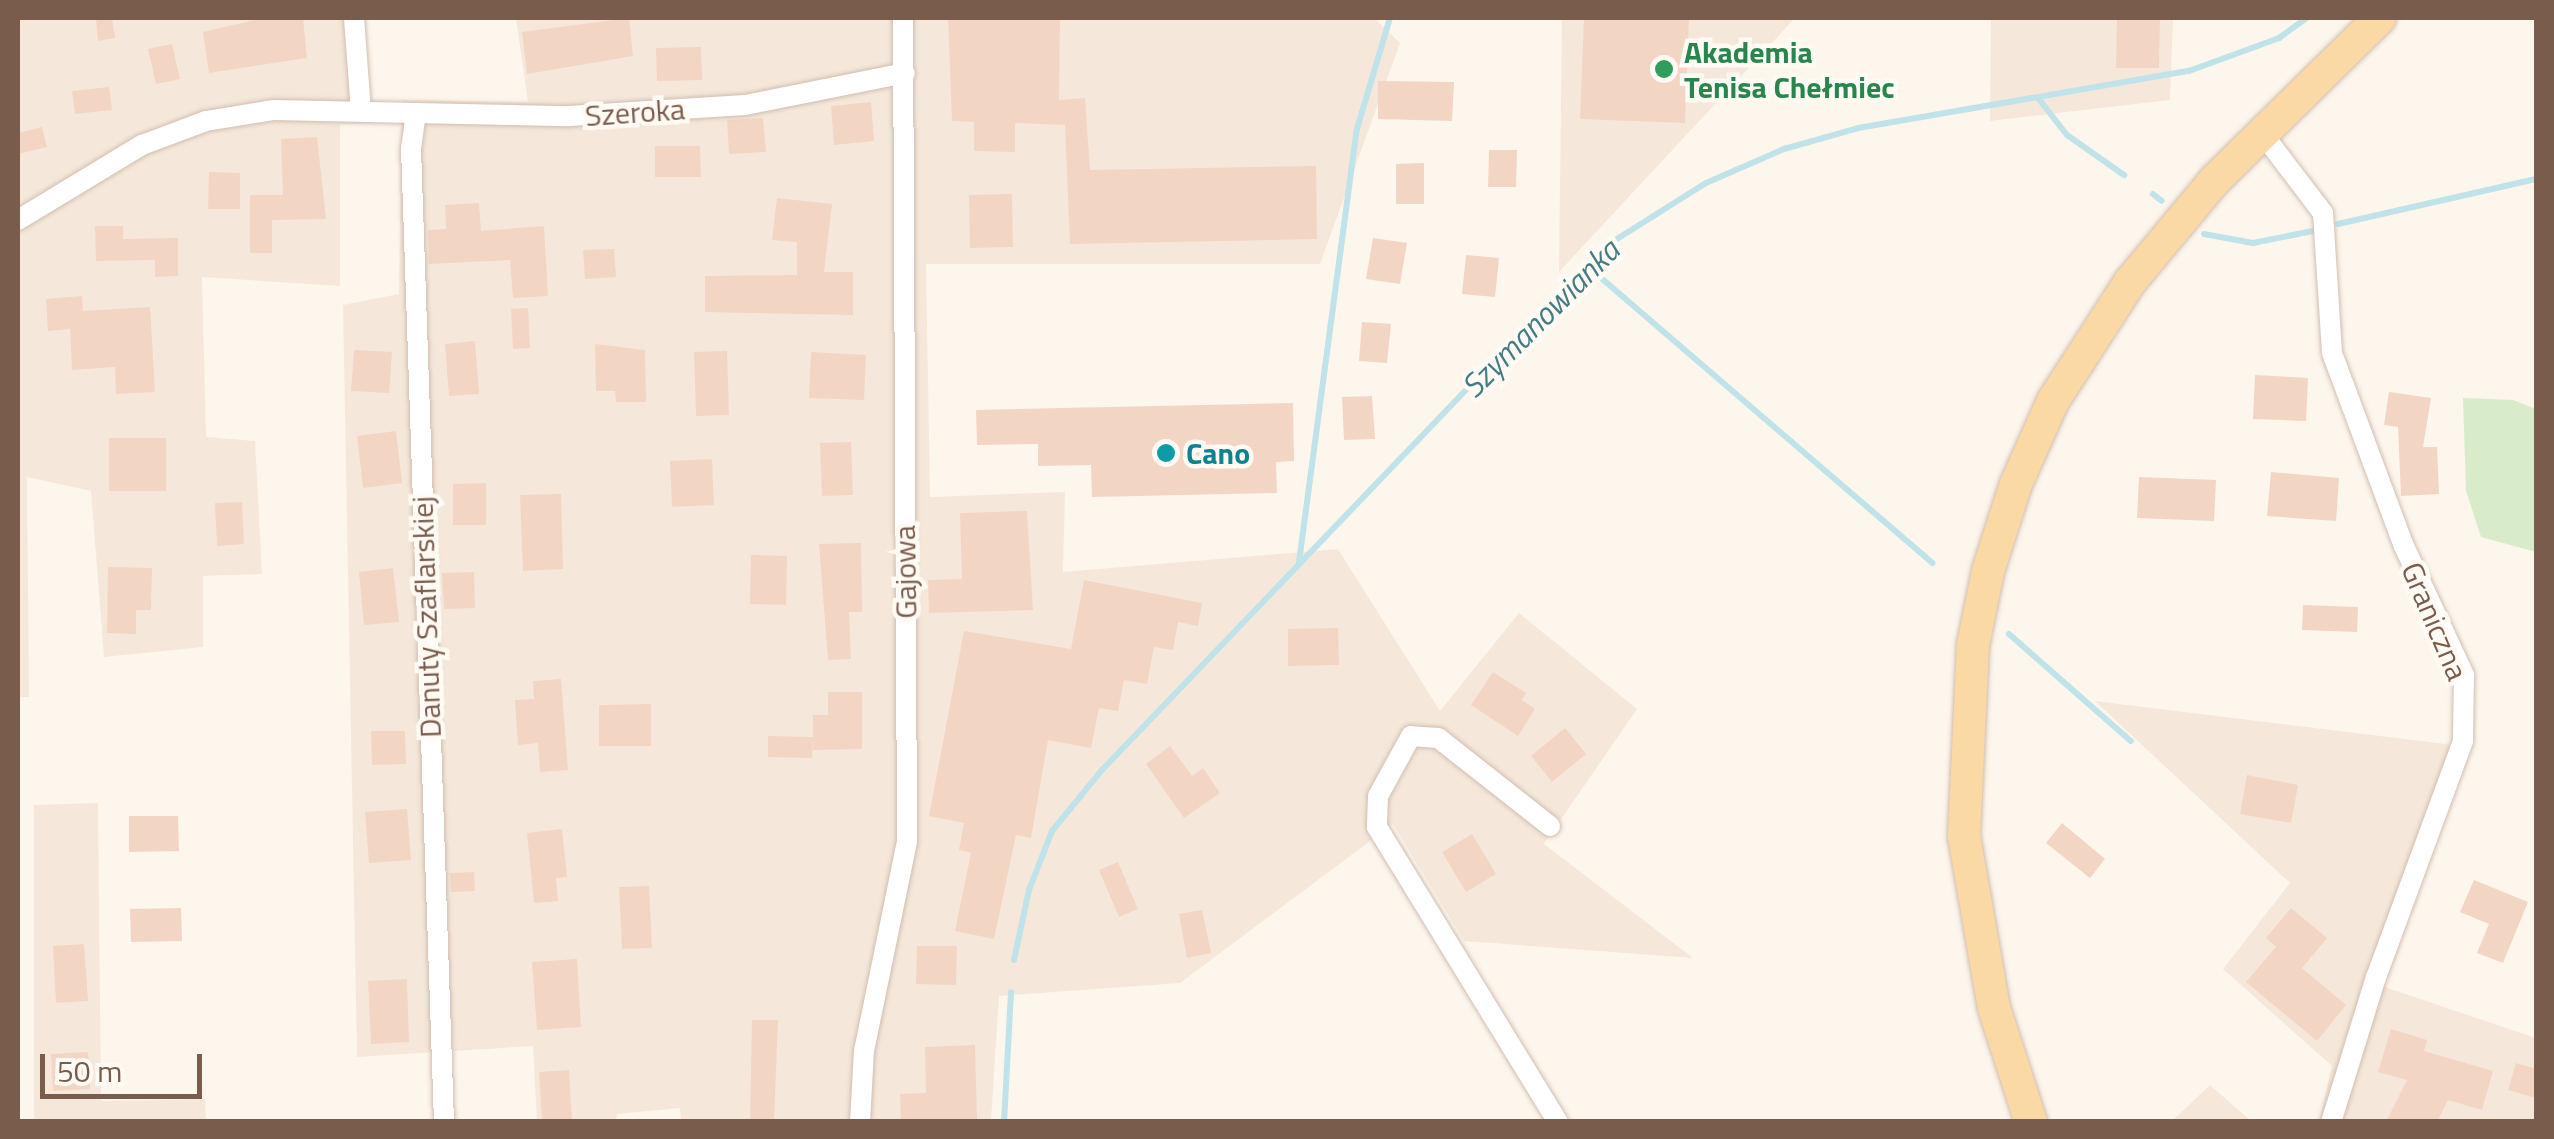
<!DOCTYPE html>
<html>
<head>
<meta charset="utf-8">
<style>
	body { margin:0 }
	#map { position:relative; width:2554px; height:1139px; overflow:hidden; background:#fdf6ec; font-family:"Titillium Web",sans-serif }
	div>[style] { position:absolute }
	.residential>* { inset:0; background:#f5e8da }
	.green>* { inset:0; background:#d8ecc9 }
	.stream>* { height:6px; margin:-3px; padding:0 3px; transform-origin:3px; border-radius:3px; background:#bfe3e8 }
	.building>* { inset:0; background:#f3d5c3 }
	.roads { filter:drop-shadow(0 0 2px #d1beb0) drop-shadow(0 0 2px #d1beb0) }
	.street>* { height:20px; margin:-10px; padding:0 10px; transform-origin:10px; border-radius:10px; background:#fff }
	.primary>* { height:32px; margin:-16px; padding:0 16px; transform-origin:16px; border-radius:16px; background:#fbd9a5 }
	.dots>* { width:28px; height:28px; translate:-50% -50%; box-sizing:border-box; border:5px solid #fffaf3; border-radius:50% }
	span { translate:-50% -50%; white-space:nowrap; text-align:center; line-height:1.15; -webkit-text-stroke:9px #fffaf3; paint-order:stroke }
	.leisure-label { font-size:30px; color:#27864d; font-weight:700 }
	.left { translate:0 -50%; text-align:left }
	.street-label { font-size:30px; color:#7a5c4d }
	.culture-label { font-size:30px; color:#0d838f; font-weight:700 }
	.water-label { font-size:32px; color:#437c86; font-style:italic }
	.frame { position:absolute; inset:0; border:20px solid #7a5c4d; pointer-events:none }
	.scale { position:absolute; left:40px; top:1054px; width:162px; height:45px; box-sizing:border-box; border:5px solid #7a5c4d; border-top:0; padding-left:12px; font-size:30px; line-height:35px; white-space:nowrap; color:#7a5c4d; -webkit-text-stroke:8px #fffaf3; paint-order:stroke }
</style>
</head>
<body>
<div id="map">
	<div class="residential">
		<i style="clip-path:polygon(18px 18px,353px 18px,369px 124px,340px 124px,340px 286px,202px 277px,206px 437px,255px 441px,262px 574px,203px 576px,203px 647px,104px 657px,91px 491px,27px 477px,29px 697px,18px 697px)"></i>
		<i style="clip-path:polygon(516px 18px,1374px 18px,1400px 43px,1320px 264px,926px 264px,930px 497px,1065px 492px,1063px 572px,1338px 549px,1440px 711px,1519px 613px,1637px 709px,1544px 844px,1693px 958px,1464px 941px,1393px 824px,1180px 983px,999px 996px,991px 1121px,681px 1122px,680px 1108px,617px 1114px,616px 1121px,537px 1121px,533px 1046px,357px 1057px,343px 305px,399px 294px,402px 100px,528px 102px)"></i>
		<i style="clip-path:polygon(1562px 18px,1795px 18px,1559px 272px)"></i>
		<i style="clip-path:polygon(1991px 18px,2173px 18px,2170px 100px,1990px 121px)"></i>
		<i style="clip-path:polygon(2095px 701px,2454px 745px,2364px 980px,2536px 1038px,2536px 1121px,2319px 1121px,2332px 1066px,2223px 969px,2290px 883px)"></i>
		<i style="clip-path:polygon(98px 803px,101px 1101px,205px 1099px,206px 1121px,34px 1122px,34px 805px)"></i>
		<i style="clip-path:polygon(2210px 1085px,2251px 1121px,2172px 1121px)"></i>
	</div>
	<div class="green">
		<i style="clip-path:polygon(2463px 398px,2513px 400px,2536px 409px,2536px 552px,2481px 537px,2466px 491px)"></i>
	</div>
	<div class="stream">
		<i style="left:2038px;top:98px;width:47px;rotate:51.9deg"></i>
		<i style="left:2067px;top:135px;width:70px;rotate:35.1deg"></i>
		<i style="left:2153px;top:194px;width:11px;rotate:38deg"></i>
		<i style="left:2338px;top:224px;width:203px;rotate:-12.8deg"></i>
		<i style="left:2204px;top:234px;width:50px;rotate:10.4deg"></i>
		<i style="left:2253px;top:243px;width:61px;rotate:-11.3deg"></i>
		<i style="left:1586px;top:265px;width:457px;rotate:40.7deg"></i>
		<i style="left:1299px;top:562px;width:434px;rotate:-82.4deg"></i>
		<i style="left:1356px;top:132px;width:119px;rotate:-73.4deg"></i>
		<i style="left:2009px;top:634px;width:162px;rotate:41.3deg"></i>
		<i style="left:1014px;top:960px;width:72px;rotate:-77.9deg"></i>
		<i style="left:1029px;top:890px;width:63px;rotate:-68.7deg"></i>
		<i style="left:1052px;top:831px;width:79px;rotate:-50.7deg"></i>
		<i style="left:1102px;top:770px;width:721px;rotate:-46.24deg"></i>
		<i style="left:1601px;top:249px;width:124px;rotate:-32.2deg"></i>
		<i style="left:1706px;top:183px;width:85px;rotate:-23.6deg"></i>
		<i style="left:1784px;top:149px;width:77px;rotate:-15.8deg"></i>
		<i style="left:1858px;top:128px;width:336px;rotate:-9.8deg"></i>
		<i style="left:2189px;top:71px;width:96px;rotate:-20.1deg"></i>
		<i style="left:2279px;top:38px;width:34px;rotate:-36deg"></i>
		<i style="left:1004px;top:1122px;width:130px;rotate:-86.9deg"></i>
	</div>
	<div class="building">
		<i style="clip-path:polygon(96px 18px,112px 18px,115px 38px,98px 41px)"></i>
		<i style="clip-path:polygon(263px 18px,303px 18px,307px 58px,209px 73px,203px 32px)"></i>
		<i style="clip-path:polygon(629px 18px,633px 56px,527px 74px,522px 32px)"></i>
		<i style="clip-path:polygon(948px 18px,1060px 18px,1059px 100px,1085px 98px,1090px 170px,1316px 166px,1317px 239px,1070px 244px,1065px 125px,1015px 123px,1015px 152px,974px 151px,974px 122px,952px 121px)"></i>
		<i style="clip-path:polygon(1584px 18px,1689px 18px,1685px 123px,1580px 119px)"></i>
		<i style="clip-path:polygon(2117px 18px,2160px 18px,2159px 68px,2116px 68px)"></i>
		<i style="clip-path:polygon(172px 44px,180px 79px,156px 84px,148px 49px)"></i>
		<i style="clip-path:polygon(701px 47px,702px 80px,657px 81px,656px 48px)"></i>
		<i style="clip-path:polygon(1378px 81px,1454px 82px,1452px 121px,1378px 119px)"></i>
		<i style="clip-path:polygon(109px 87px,112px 110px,75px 114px,72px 91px)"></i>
		<i style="clip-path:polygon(871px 102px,874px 141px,834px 145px,831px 106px)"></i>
		<i style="clip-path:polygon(763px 118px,766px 152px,729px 154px,727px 120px)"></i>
		<i style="clip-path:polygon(42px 127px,47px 147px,18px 154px,18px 133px)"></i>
		<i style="clip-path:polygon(317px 137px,326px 219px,272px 220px,272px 253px,250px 253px,250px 195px,283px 195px,281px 139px)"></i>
		<i style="clip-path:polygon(655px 146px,700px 146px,701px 177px,655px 177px)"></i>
		<i style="clip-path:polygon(1489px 150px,1517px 150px,1516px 187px,1488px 187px)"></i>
		<i style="clip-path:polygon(1424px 163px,1424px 204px,1396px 204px,1396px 164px)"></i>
		<i style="clip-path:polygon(209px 172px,240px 173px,240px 209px,208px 209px)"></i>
		<i style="clip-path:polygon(1012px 194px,1013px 247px,970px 248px,969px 195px)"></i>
		<i style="clip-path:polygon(777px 198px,832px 204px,824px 272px,853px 272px,853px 315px,705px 312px,705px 276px,797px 275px,797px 242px,772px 240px)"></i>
		<i style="clip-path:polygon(479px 203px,481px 231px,544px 226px,548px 296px,513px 298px,510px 260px,429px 264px,428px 230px,446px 229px,445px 205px)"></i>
		<i style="clip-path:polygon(95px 226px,123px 226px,123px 239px,178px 238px,178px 276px,155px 277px,155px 260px,96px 261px)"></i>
		<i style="clip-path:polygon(1373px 238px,1407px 243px,1400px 284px,1366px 279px)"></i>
		<i style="clip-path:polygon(614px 249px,616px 277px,585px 279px,583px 250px)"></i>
		<i style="clip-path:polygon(1466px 255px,1499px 258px,1495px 297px,1462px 294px)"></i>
		<i style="clip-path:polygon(82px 296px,83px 311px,150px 307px,155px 392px,116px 394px,115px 367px,72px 370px,70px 329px,48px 331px,46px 299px)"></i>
		<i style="clip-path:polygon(528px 308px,530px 348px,513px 349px,511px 309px)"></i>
		<i style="clip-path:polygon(1362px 322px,1391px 324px,1387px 363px,1359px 361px)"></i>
		<i style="clip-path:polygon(475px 341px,479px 394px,449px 396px,445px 344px)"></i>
		<i style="clip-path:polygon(595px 344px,645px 350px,646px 402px,616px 402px,615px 391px,596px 391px)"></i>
		<i style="clip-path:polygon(354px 350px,392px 352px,389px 393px,351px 391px)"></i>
		<i style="clip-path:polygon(727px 351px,729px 415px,696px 416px,694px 352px)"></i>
		<i style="clip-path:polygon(811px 352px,866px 355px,864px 400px,809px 398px)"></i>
		<i style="clip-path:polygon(2255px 375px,2308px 378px,2306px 421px,2253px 419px)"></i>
		<i style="clip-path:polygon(2389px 392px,2431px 398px,2423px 447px,2437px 447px,2439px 494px,2401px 496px,2398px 427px,2384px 425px)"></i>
		<i style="clip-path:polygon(1372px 396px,1375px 439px,1344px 440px,1342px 397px)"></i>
		<i style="clip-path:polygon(1293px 403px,1294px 461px,1276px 462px,1277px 493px,1092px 497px,1091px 465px,1038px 466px,1038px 444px,977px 445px,976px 410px)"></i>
		<i style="clip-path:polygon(396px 431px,402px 483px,363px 488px,357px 436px)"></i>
		<i style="clip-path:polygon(109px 438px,166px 438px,166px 491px,109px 491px)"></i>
		<i style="clip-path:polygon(851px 442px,853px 495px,822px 496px,820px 443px)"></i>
		<i style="clip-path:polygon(712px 459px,714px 505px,672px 507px,670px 461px)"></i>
		<i style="clip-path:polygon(2271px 472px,2339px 478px,2336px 521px,2267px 516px)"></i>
		<i style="clip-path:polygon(2139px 477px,2216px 480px,2214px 521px,2137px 518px)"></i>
		<i style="clip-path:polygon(486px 483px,486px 525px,453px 525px,453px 484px)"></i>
		<i style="clip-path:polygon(561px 494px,563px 569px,523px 571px,520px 495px)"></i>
		<i style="clip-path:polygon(242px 502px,244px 544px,217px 546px,215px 503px)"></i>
		<i style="clip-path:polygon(1027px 511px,1033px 610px,929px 613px,928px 580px,962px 579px,960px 513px)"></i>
		<i style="clip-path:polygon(861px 543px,862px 612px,849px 612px,851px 659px,828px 660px,819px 544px)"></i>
		<i style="clip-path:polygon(751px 555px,787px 556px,786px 605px,750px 604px)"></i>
		<i style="clip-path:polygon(108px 567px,152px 568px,151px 610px,136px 610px,136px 634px,107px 633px)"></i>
		<i style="clip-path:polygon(393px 568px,399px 622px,364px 625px,359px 572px)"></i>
		<i style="clip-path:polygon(474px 572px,475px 608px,444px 609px,442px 573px)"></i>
		<i style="clip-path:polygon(1084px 580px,1202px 603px,1198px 626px,1178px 622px,1173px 650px,1154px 647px,1147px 684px,1124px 680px,1118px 711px,1099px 708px,1091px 748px,1048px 740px,1031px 838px,1016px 835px,994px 939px,955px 931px,971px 853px,959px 850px,964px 823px,929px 816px,964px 631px,1071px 649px)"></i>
		<i style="clip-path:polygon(2303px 605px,2358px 607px,2357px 632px,2302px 630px)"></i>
		<i style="clip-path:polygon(1338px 628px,1339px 665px,1288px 666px,1288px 629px)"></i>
		<i style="clip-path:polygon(1493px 672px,1526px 693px,1522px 700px,1535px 709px,1518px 736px,1471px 705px)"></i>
		<i style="clip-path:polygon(561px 679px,568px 770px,540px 772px,538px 743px,518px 745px,515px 700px,534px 699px,533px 681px)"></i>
		<i style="clip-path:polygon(828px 692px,862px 692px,862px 749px,813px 750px,813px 715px,828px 715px)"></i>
		<i style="clip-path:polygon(651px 704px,651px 746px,599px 746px,599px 705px)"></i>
		<i style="clip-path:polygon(1565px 728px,1586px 754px,1552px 782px,1531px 756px)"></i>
		<i style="clip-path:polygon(371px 731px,405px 731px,406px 764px,372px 765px)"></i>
		<i style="clip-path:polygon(768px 736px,813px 737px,812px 758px,768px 757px)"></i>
		<i style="clip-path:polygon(1170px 746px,1192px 776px,1203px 768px,1220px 793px,1184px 818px,1146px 764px)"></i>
		<i style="clip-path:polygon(2247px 775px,2298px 785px,2291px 823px,2240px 814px)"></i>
		<i style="clip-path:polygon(407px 809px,411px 860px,369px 863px,365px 812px)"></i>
		<i style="clip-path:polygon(129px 816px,178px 816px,179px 851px,129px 852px)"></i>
		<i style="clip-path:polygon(2062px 823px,2105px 859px,2090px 878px,2046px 843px)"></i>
		<i style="clip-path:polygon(562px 829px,567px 877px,556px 878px,558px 901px,534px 903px,527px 833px)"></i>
		<i style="clip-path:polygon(1472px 834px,1496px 874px,1466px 892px,1442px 852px)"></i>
		<i style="clip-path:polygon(1118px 862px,1138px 909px,1119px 917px,1099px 870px)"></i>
		<i style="clip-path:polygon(474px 872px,475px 891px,451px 892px,450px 873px)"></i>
		<i style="clip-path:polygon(2474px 880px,2528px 902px,2503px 963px,2477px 953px,2489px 924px,2460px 912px)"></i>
		<i style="clip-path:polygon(649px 886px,652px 948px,622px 949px,619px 887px)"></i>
		<i style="clip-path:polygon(181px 908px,182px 941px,131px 942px,130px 909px)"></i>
		<i style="clip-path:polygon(2291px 908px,2327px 938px,2302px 968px,2346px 1005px,2317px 1041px,2246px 982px,2276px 947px,2266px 938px)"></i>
		<i style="clip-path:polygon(1202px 910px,1211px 953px,1187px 958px,1179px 914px)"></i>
		<i style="clip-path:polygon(84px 944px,88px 1001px,56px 1003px,53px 946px)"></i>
		<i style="clip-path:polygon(917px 946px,957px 946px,956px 985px,916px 984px)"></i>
		<i style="clip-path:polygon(577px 959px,581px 1027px,537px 1030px,532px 962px)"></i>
		<i style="clip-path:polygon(407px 979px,409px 1042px,371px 1044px,368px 981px)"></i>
		<i style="clip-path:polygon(752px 1020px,778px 1020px,774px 1122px,750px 1122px)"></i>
		<i style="clip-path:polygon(2391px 1029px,2427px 1040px,2424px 1051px,2493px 1071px,2482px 1110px,2448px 1100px,2437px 1122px,2386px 1122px,2407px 1080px,2378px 1072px)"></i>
		<i style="clip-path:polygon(975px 1045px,977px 1119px,901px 1122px,900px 1094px,926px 1093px,925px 1047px)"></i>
		<i style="clip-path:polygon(88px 1052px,90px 1089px,53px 1091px,51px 1054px)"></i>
		<i style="clip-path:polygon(2516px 1063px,2536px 1069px,2536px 1098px,2508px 1090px)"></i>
		<i style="clip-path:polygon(569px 1070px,572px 1122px,542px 1122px,539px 1072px)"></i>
	</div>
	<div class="roads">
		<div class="street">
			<i style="left:354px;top:18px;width:93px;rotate:85.7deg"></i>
			<i style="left:416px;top:113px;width:35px;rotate:98deg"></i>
			<i style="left:411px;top:148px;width:975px;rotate:88.06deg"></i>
			<i style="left:2262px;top:133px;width:101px;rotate:52.7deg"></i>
			<i style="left:2323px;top:213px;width:140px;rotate:86.3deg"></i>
			<i style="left:2332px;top:353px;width:204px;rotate:69.6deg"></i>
			<i style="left:2403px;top:544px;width:145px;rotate:65deg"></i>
			<i style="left:2464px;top:675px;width:66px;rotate:90.9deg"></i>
			<i style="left:2463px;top:741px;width:252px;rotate:110.2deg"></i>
			<i style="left:2376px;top:977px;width:152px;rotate:107.2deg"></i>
			<i style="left:18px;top:220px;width:145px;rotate:-31.2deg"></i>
			<i style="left:142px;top:145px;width:68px;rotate:-20.6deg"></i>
			<i style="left:206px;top:121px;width:69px;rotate:-9.2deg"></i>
			<i style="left:274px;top:110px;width:295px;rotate:1.2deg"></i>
			<i style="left:569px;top:116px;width:176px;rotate:-3.6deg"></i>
			<i style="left:745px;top:105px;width:163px;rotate:-11.3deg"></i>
			<i style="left:1550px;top:826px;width:142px;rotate:-141.8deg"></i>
			<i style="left:1438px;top:738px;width:27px;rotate:-176deg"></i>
			<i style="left:1411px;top:736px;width:68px;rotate:118.8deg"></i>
			<i style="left:1378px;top:796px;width:31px;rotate:92deg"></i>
			<i style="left:1377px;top:827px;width:346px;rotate:58.5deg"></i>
			<i style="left:860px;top:1122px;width:71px;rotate:-86.8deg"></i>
			<i style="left:864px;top:1051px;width:214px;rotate:-78.4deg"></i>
			<i style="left:907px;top:841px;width:823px;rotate:-90.28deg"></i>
		</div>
		<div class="primary">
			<i style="left:2031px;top:1122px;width:120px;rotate:-108deg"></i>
			<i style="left:1994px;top:1008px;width:175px;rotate:-99.9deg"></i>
			<i style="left:1964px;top:836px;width:191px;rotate:-87.3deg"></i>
			<i style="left:1973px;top:645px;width:76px;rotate:-78.5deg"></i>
			<i style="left:1988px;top:571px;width:91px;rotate:-72.2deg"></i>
			<i style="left:2016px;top:484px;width:91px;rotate:-66deg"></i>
			<i style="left:2053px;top:401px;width:142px;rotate:-57.1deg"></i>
			<i style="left:2130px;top:282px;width:133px;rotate:-50.2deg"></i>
			<i style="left:2215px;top:180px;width:231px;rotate:-44.5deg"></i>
		</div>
	</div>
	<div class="dots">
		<i style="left:1664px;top:69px;background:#2e9e5b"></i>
		<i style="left:1166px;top:453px;background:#0f9aa8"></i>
	</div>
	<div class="leisure-label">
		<span class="left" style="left:1684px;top:69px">Akademia<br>Tenisa Chełmiec</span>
	</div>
	<div class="street-label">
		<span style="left:635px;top:112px;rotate:-4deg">Szeroka</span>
		<span style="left:905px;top:572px;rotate:-91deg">Gajowa</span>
		<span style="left:426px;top:617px;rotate:-92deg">Danuty Szaflarskiej</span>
		<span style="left:2435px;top:621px;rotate:67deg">Graniczna</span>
	</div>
	<div class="culture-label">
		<span class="left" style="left:1186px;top:453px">Cano</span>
	</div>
	<div class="water-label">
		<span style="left:1540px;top:318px;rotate:-45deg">Szymanowianka</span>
	</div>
	<div class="frame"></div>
	<div class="scale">50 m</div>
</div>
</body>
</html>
